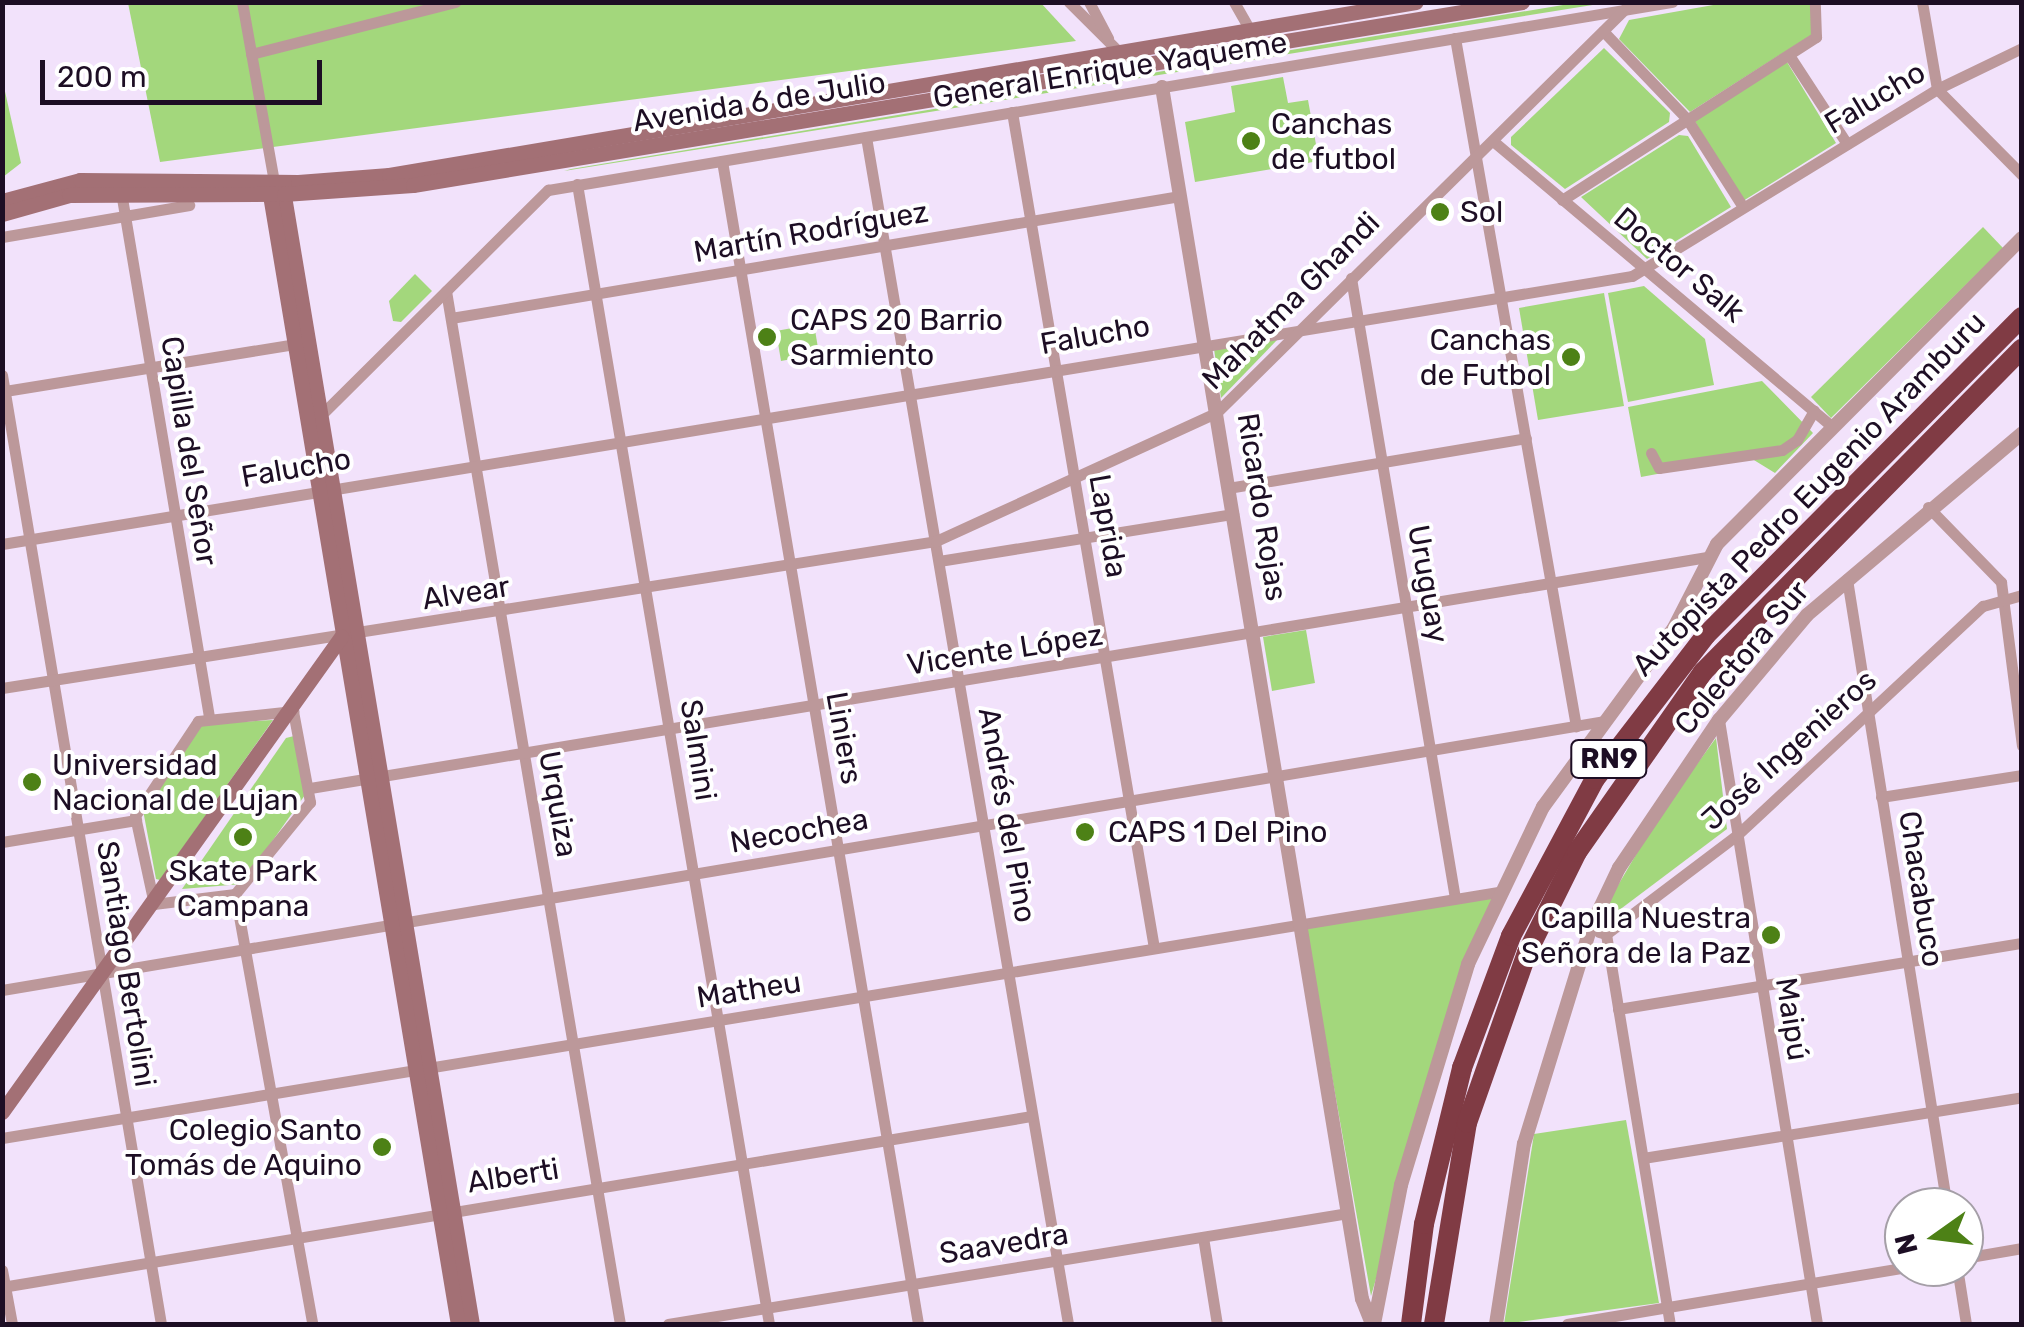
<!DOCTYPE html>
<html>
<head>
<meta charset="utf-8">
<style>
	body { margin:0 }
	#map { position:relative; width:2024px; height:1327px; overflow:hidden; background:#f2e2fb; font-family:Rubik,sans-serif }
	div>[style] { position:absolute }
	.green>* { inset:0; background:#a3d77c }
	.minor>* { height:11px; margin:-5.5px; padding:0 5.5px; transform-origin:5.5px; border-radius:5.5px; background:#bc989a }
	.tertiary>* { height:14px; margin:-7px; padding:0 7px; transform-origin:7px; border-radius:7px; background:#bc989a }
	.secondary>* { height:15px; margin:-7.5px; padding:0 7.5px; transform-origin:7.5px; border-radius:7.5px; background:#a37075 }
	.motorway>* { height:20px; margin:-10px; padding:0 10px; transform-origin:10px; border-radius:10px; background:#803b44 }
	.dots>* { width:28px; height:28px; translate:-50% -50%; box-sizing:border-box; border:5px solid #fff; border-radius:50% }
	span { translate:-50% -50%; white-space:nowrap; text-align:center; line-height:1.15; -webkit-text-stroke:8px #fff; paint-order:stroke }
	.shield-label span { padding:2px 8px; background:#fff; border:2px solid; border-radius:8px; -webkit-text-stroke-width:0 }
	.shield-label { font-size:28px; color:#1d0e24; font-weight:700 }
	.street-label { font-size:30px; color:#1d0e24 }
	.poi-label { font-size:30px; color:#1d0e24 }
	.left { translate:0 -50%; text-align:left }
	.right { translate:-100% -50%; text-align:right }
	.frame { position:absolute; inset:0; border:5px solid #1d0e24; pointer-events:none }
	.north { position:absolute; left:1884px; top:1187px; width:100px; height:100px; box-sizing:border-box; background:#fff; border:2px solid #a59fa7; border-radius:50%; rotate:256deg; font-size:28px; font-weight:700; line-height:40px; text-align:center; color:#1d0e24 }
	.north::after { content:''; display:block; margin:auto; width:35px; height:45px; background:#4d8116; clip-path:polygon(50% 0,100% 100%,50% 72%,0 100%) }
	.scale { position:absolute; left:40px; top:60px; width:282px; height:45px; box-sizing:border-box; border:5px solid #1d0e24; border-top:0; padding-left:12px; font-size:30px; line-height:35px; white-space:nowrap; color:#1d0e24; -webkit-text-stroke:8px #fff; paint-order:stroke }
</style>
</head>
<body>
<div id="map">
	<div class="green">
		<i style="clip-path:polygon(1040px 2px,1076px 41px,160px 162px,128px 3px)"></i>
		<i style="clip-path:polygon(1730px 2px,1811px 3px,1816px 32px,1690px 112px,1619px 39px,1629px 20px)"></i>
		<i style="clip-path:polygon(1575px 3px,1605px 3px,564px 171px,571px 169px)"></i>
		<i style="clip-path:polygon(1604px 48px,1670px 113px,1669px 122px,1565px 189px,1511px 145px,1511px 137px)"></i>
		<i style="clip-path:polygon(1787px 62px,1836px 143px,1743px 201px,1694px 120px)"></i>
		<i style="clip-path:polygon(1283px 77px,1288px 103px,1308px 100px,1319px 161px,1195px 182px,1185px 122px,1235px 112px,1231px 86px)"></i>
		<i style="clip-path:polygon(2px 78px,21px 163px,3px 177px,2px 177px)"></i>
		<i style="clip-path:polygon(1679px 135px,1688px 136px,1731px 207px,1647px 259px,1581px 197px)"></i>
		<i style="clip-path:polygon(1983px 227px,2003px 248px,1831px 418px,1811px 397px)"></i>
		<i style="clip-path:polygon(415px 274px,432px 291px,401px 322px,393px 321px,389px 301px)"></i>
		<i style="clip-path:polygon(1644px 286px,1705px 339px,1714px 385px,1628px 402px,1608px 293px)"></i>
		<i style="clip-path:polygon(1604px 293px,1624px 406px,1538px 420px,1519px 308px)"></i>
		<i style="clip-path:polygon(814px 324px,819px 354px,781px 361px,776px 331px)"></i>
		<i style="clip-path:polygon(1278px 339px,1221px 398px,1214px 349px)"></i>
		<i style="clip-path:polygon(1762px 381px,1813px 433px,1775px 473px,1749px 457px,1641px 477px,1628px 407px)"></i>
		<i style="clip-path:polygon(1306px 630px,1315px 683px,1272px 691px,1263px 637px)"></i>
		<i style="clip-path:polygon(273px 720px,160px 880px,156px 879px,143px 810px,203px 724px)"></i>
		<i style="clip-path:polygon(294px 736px,305px 795px,242px 884px,182px 889px,286px 738px)"></i>
		<i style="clip-path:polygon(1716px 738px,1727px 829px,1606px 920px,1607px 904px,1658px 817px)"></i>
		<i style="clip-path:polygon(1503px 891px,1468px 964px,1371px 1296px,1305px 924px)"></i>
		<i style="clip-path:polygon(1626px 1120px,1659px 1303px,1504px 1324px,1534px 1134px)"></i>
	</div>
	<div class="minor">
		<i style="left:242px;top:2px;width:182px;rotate:79.9deg"></i>
		<i style="left:1069px;top:2px;width:71px;rotate:45deg"></i>
		<i style="left:1119px;top:52px;width:18px;rotate:77deg"></i>
		<i style="left:1089px;top:2px;width:41px;rotate:62.2deg"></i>
		<i style="left:1234px;top:2px;width:40px;rotate:60.3deg"></i>
		<i style="left:1922px;top:2px;width:88px;rotate:80.2deg"></i>
		<i style="left:1937px;top:89px;width:121px;rotate:45.3deg"></i>
		<i style="left:1603px;top:31px;width:122px;rotate:46.3deg"></i>
		<i style="left:1687px;top:119px;width:104px;rotate:57.5deg"></i>
		<i style="left:1455px;top:38px;width:699px;rotate:80.03deg"></i>
		<i style="left:251px;top:54px;width:211px;rotate:-14.3deg"></i>
		<i style="left:1789px;top:55px;width:106px;rotate:56.9deg"></i>
		<i style="left:1012px;top:112px;width:848px;rotate:80.36deg"></i>
		<i style="left:866px;top:137px;width:1204px;rotate:80.34deg"></i>
		<i style="left:1493px;top:141px;width:444px;rotate:40.1deg"></i>
		<i style="left:722px;top:161px;width:1179px;rotate:80.43deg"></i>
		<i style="left:577px;top:184px;width:1156px;rotate:80.44deg"></i>
		<i style="left:121px;top:192px;width:532px;rotate:80.48deg"></i>
		<i style="left:1562px;top:200px;width:302px;rotate:-32.7deg"></i>
		<i style="left:1816px;top:37px;width:35px;rotate:-92deg"></i>
		<i style="left:2px;top:237px;width:190px;rotate:-9.7deg"></i>
		<i style="left:1351px;top:278px;width:629px;rotate:80.48deg"></i>
		<i style="left:446px;top:291px;width:1048px;rotate:80.44deg"></i>
		<i style="left:451px;top:318px;width:739px;rotate:-9.5deg"></i>
		<i style="left:2px;top:375px;width:962px;rotate:80.49deg"></i>
		<i style="left:5px;top:391px;width:301px;rotate:-9.2deg"></i>
		<i style="left:316px;top:420px;width:327px;rotate:-44.8deg"></i>
		<i style="left:548px;top:190px;width:1140px;rotate:-9.5deg"></i>
		<i style="left:1651px;top:453px;width:17px;rotate:62deg"></i>
		<i style="left:1659px;top:468px;width:124px;rotate:-8.3deg"></i>
		<i style="left:1782px;top:450px;width:18px;rotate:-34deg"></i>
		<i style="left:1797px;top:440px;width:34px;rotate:-60deg"></i>
		<i style="left:1228px;top:488px;width:302px;rotate:-9.5deg"></i>
		<i style="left:1928px;top:507px;width:105px;rotate:45.8deg"></i>
		<i style="left:2001px;top:582px;width:165px;rotate:82.7deg"></i>
		<i style="left:2px;top:544px;width:1652px;rotate:-9.34deg"></i>
		<i style="left:1632px;top:276px;width:358px;rotate:-31.5deg"></i>
		<i style="left:1937px;top:89px;width:94px;rotate:-25.8deg"></i>
		<i style="left:939px;top:561px;width:298px;rotate:-9.1deg"></i>
		<i style="left:1847px;top:579px;width:636px;rotate:80.95deg"></i>
		<i style="left:2px;top:688px;width:945px;rotate:-8.94deg"></i>
		<i style="left:936px;top:541px;width:308px;rotate:-24.6deg"></i>
		<i style="left:1216px;top:413px;width:585px;rotate:-44.65deg"></i>
		<i style="left:293px;top:711px;width:93px;rotate:79.4deg"></i>
		<i style="left:310px;top:802px;width:119px;rotate:129.2deg"></i>
		<i style="left:235px;top:894px;width:82px;rotate:173deg"></i>
		<i style="left:154px;top:904px;width:90px;rotate:-102.2deg"></i>
		<i style="left:135px;top:816px;width:114px;rotate:-56.4deg"></i>
		<i style="left:198px;top:721px;width:96px;rotate:-6deg"></i>
		<i style="left:1719px;top:720px;width:612px;rotate:80.78deg"></i>
		<i style="left:310px;top:788px;width:1416px;rotate:-9.39deg"></i>
		<i style="left:1881px;top:797px;width:143px;rotate:-8.9deg"></i>
		<i style="left:2px;top:842px;width:136px;rotate:-9.3deg"></i>
		<i style="left:235px;top:894px;width:437px;rotate:79.8deg"></i>
		<i style="left:1599px;top:932px;width:7px;rotate:16deg"></i>
		<i style="left:1606px;top:934px;width:395px;rotate:80.7deg"></i>
		<i style="left:1606px;top:934px;width:164px;rotate:-37.1deg"></i>
		<i style="left:1737px;top:835px;width:336px;rotate:-43deg"></i>
		<i style="left:1983px;top:606px;width:41px;rotate:-15.8deg"></i>
		<i style="left:2px;top:990px;width:1624px;rotate:-9.53deg"></i>
		<i style="left:1618px;top:1009px;width:409px;rotate:-9.3deg"></i>
		<i style="left:2px;top:1138px;width:1521px;rotate:-9.34deg"></i>
		<i style="left:1643px;top:1158px;width:384px;rotate:-9.1deg"></i>
		<i style="left:1203px;top:1237px;width:88px;rotate:80.9deg"></i>
		<i style="left:1964px;top:1258px;width:59px;rotate:-9.8deg"></i>
		<i style="left:1957px;top:1267px;width:58px;rotate:81deg"></i>
		<i style="left:2px;top:1270px;width:55px;rotate:79.5deg"></i>
		<i style="left:2px;top:1287px;width:1044px;rotate:-9.43deg"></i>
		<i style="left:668px;top:1324px;width:689px;rotate:-9.27deg"></i>
		<i style="left:1567px;top:1324px;width:346px;rotate:-9.5deg"></i>
	</div>
	<div class="tertiary">
		<i style="left:1162px;top:87px;width:1228px;rotate:80.63deg"></i>
		<i style="left:1362px;top:1299px;width:27px;rotate:68deg"></i>
		<i style="left:1374px;top:1324px;width:142px;rotate:-79deg"></i>
		<i style="left:1401px;top:1185px;width:231px;rotate:-73.1deg"></i>
		<i style="left:1468px;top:964px;width:174px;rotate:-64.5deg"></i>
		<i style="left:1543px;top:807px;width:222px;rotate:-53.8deg"></i>
		<i style="left:1674px;top:628px;width:94px;rotate:-62.9deg"></i>
		<i style="left:1717px;top:544px;width:432px;rotate:-45.1deg"></i>
		<i style="left:1496px;top:1324px;width:182px;rotate:-81.2deg"></i>
		<i style="left:1524px;top:1144px;width:225px;rotate:-72.9deg"></i>
		<i style="left:1590px;top:929px;width:68px;rotate:-64.6deg"></i>
		<i style="left:1619px;top:868px;width:179px;rotate:-56deg"></i>
		<i style="left:1719px;top:720px;width:137px;rotate:-50deg"></i>
		<i style="left:1807px;top:615px;width:282px;rotate:-40.2deg"></i>
	</div>
	<div class="secondary">
		<i style="left:282px;top:184px;width:1156px;rotate:80.54deg"></i>
		<i style="left:269px;top:189px;width:1151px;rotate:80.55deg"></i>
		<i style="left:2px;top:201px;width:81px;rotate:-15.1deg"></i>
		<i style="left:80px;top:180px;width:218px;rotate:0.5deg"></i>
		<i style="left:298px;top:182px;width:91px;rotate:-4.4deg"></i>
		<i style="left:389px;top:175px;width:1041px;rotate:-9.56deg"></i>
		<i style="left:2px;top:214px;width:70px;rotate:-15.8deg"></i>
		<i style="left:69px;top:195px;width:215px;rotate:-0.3deg"></i>
		<i style="left:284px;top:194px;width:129px;rotate:-4deg"></i>
		<i style="left:413px;top:185px;width:1124px;rotate:-9.37deg"></i>
		<i style="left:2px;top:1112px;width:584px;rotate:-54.49deg"></i>
	</div>
	<div class="motorway">
		<i style="left:1411px;top:1324px;width:101px;rotate:-82.6deg"></i>
		<i style="left:1424px;top:1224px;width:161px;rotate:-76.3deg"></i>
		<i style="left:1462px;top:1068px;width:141px;rotate:-69.6deg"></i>
		<i style="left:1511px;top:936px;width:178px;rotate:-61.9deg"></i>
		<i style="left:1595px;top:779px;width:182px;rotate:-52.4deg"></i>
		<i style="left:1706px;top:635px;width:448px;rotate:-45.2deg"></i>
		<i style="left:1434px;top:1324px;width:204px;rotate:-80.7deg"></i>
		<i style="left:1467px;top:1123px;width:180px;rotate:-70.6deg"></i>
		<i style="left:1527px;top:953px;width:113px;rotate:-63.7deg"></i>
		<i style="left:1577px;top:852px;width:220px;rotate:-55deg"></i>
		<i style="left:1703px;top:672px;width:454px;rotate:-45.4deg"></i>
	</div>
	<div class="dots">
		<i style="left:1251px;top:141px;background:#4d8116"></i>
		<i style="left:1440px;top:212px;background:#4d8116"></i>
		<i style="left:767px;top:337px;background:#4d8116"></i>
		<i style="left:1571px;top:357px;background:#4d8116"></i>
		<i style="left:32px;top:782px;background:#4d8116"></i>
		<i style="left:1085px;top:832px;background:#4d8116"></i>
		<i style="left:243px;top:837px;background:#4d8116"></i>
		<i style="left:1771px;top:935px;background:#4d8116"></i>
		<i style="left:382px;top:1147px;background:#4d8116"></i>
	</div>
	<div class="shield-label">
		<span style="left:1609px;top:759px">RN9</span>
	</div>
	<div class="street-label">
		<span style="left:1110px;top:70px;rotate:-9deg">General Enrique Yaqueme</span>
		<span style="left:1875px;top:98px;rotate:-31deg">Falucho</span>
		<span style="left:759px;top:102px;rotate:-9deg">Avenida 6 de Julio</span>
		<span style="left:811px;top:232px;rotate:-10deg">Martín Rodríguez</span>
		<span style="left:1679px;top:265px;rotate:40deg">Doctor Salk</span>
		<span style="left:1291px;top:301px;rotate:-45deg">Mahatma Ghandi</span>
		<span style="left:1095px;top:335px;rotate:-10deg">Falucho</span>
		<span style="left:189px;top:451px;rotate:81deg">Capilla del Señor</span>
		<span style="left:296px;top:468px;rotate:-10deg">Falucho</span>
		<span style="left:1809px;top:494px;rotate:-46deg">Autopista Pedro Eugenio Aramburu</span>
		<span style="left:1262px;top:507px;rotate:81deg">Ricardo Rojas</span>
		<span style="left:1108px;top:526px;rotate:80deg">Laprida</span>
		<span style="left:1428px;top:584px;rotate:80deg">Uruguay</span>
		<span style="left:466px;top:593px;rotate:-9deg">Alvear</span>
		<span style="left:1005px;top:650px;rotate:-9deg">Vicente López</span>
		<span style="left:1742px;top:658px;rotate:-50deg">Colectora Sur</span>
		<span style="left:844px;top:738px;rotate:80deg">Liniers</span>
		<span style="left:698px;top:750px;rotate:81deg">Salmini</span>
		<span style="left:1789px;top:750px;rotate:-42deg">José Ingenieros</span>
		<span style="left:558px;top:804px;rotate:80deg">Urquiza</span>
		<span style="left:1007px;top:815px;rotate:80deg">Andrés del Pino</span>
		<span style="left:799px;top:831px;rotate:-10deg">Necochea</span>
		<span style="left:1921px;top:889px;rotate:81deg">Chacabuco</span>
		<span style="left:126px;top:964px;rotate:81deg">Santiago Bertolini</span>
		<span style="left:749px;top:990px;rotate:-9deg">Matheu</span>
		<span style="left:1792px;top:1019px;rotate:81deg">Maipú</span>
		<span style="left:513px;top:1176px;rotate:-9deg">Alberti</span>
		<span style="left:1004px;top:1244px;rotate:-9deg">Saavedra</span>
	</div>
	<div class="poi-label">
		<span class="left" style="left:1271px;top:141px">Canchas<br>de futbol</span>
		<span class="left" style="left:1460px;top:212px">Sol</span>
		<span class="left" style="left:790px;top:337px">CAPS 20 Barrio<br>Sarmiento</span>
		<span class="right" style="left:1551px;top:357px">Canchas<br>de Futbol</span>
		<span class="left" style="left:52px;top:782px">Universidad<br>Nacional de Lujan</span>
		<span class="left" style="left:1108px;top:832px">CAPS 1 Del Pino</span>
		<span style="left:243px;top:888px">Skate Park<br>Campana</span>
		<span class="right" style="left:1751px;top:935px">Capilla Nuestra<br>Señora de la Paz</span>
		<span class="right" style="left:362px;top:1147px">Colegio Santo<br>Tomás de Aquino</span>
	</div>
	<div class="frame"></div>
	<div class="north">N</div>
	<div class="scale">200 m</div>
</div>
</body>
</html>
